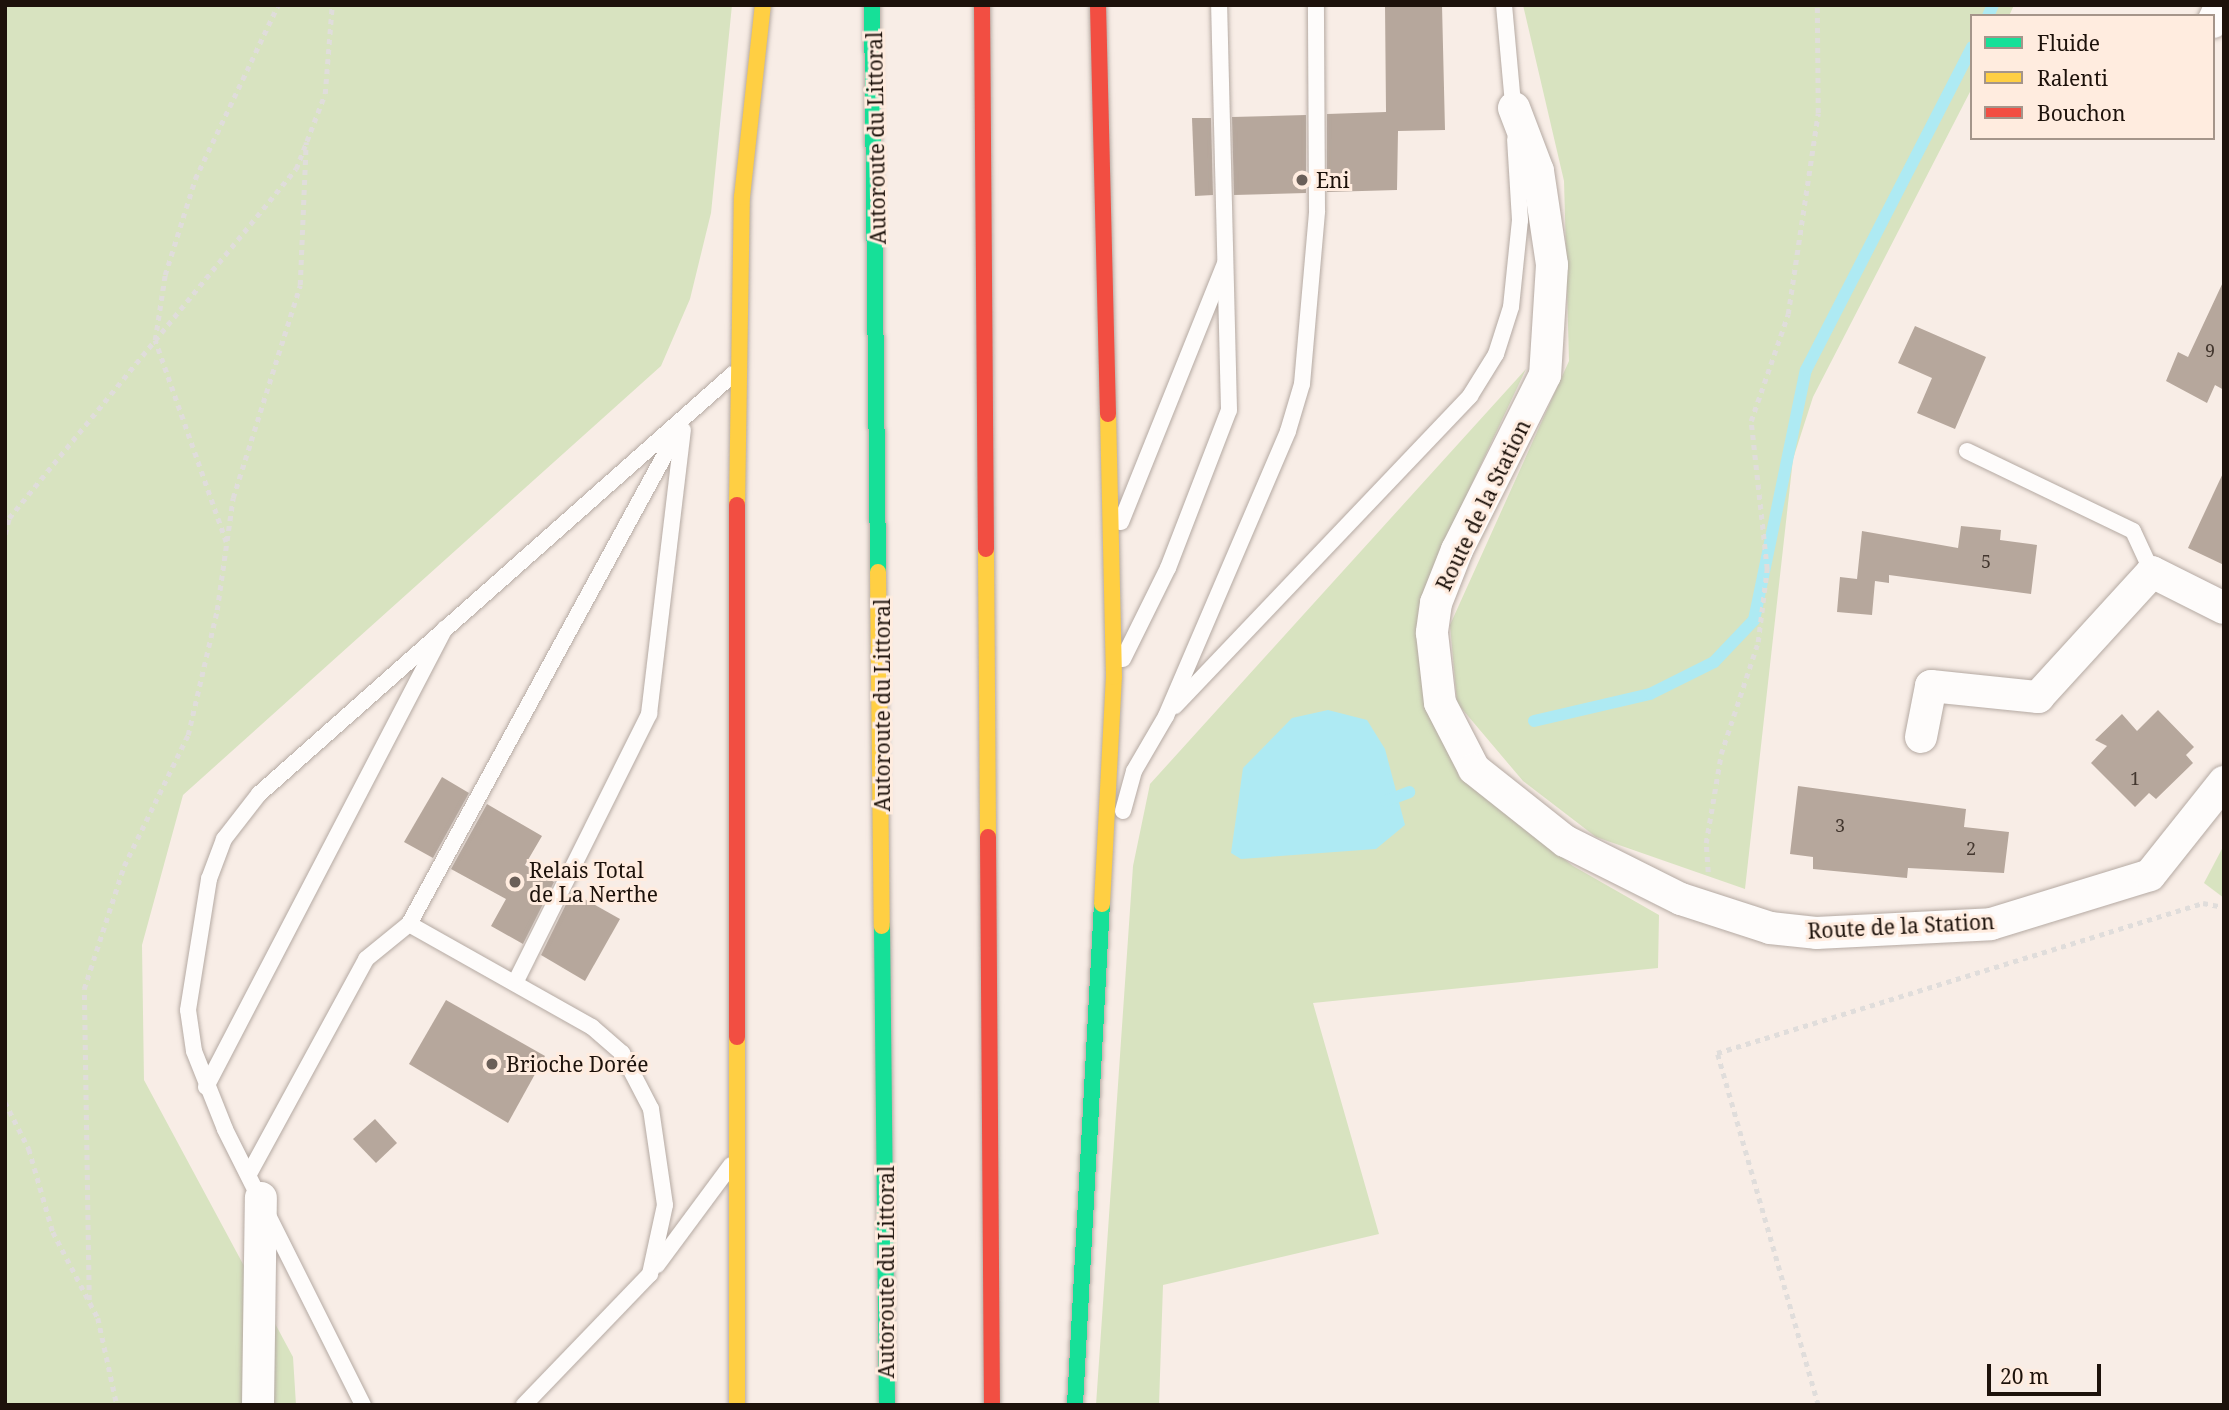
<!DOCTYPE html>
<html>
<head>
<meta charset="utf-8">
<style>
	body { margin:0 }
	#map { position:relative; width:2229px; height:1410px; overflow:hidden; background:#f8ede6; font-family:"Noto Serif",serif }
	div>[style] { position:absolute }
	.green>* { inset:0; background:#d8e3c0 }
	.water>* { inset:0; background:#aeeaf3 }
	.stream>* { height:12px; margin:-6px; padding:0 6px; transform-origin:6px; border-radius:6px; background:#aeeaf3 }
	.building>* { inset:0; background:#b6a79c }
	.path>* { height:4.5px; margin-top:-2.25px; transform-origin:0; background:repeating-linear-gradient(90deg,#e0dddb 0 5px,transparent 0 10px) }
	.roads { filter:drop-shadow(0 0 2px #b5aaa3) drop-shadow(0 0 2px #b5aaa3) }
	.lane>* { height:16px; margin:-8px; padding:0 8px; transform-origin:8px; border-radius:8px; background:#fefcfb }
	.street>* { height:32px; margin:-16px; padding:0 16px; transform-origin:16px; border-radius:16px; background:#fefcfb }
	.fast>* { height:16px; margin:-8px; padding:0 8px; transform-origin:8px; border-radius:8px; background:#16e098 }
	.slow>* { height:16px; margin:-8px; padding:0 8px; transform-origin:8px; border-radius:8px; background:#ffcf43 }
	.jam>* { height:16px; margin:-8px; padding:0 8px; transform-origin:8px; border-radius:8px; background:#f24e42 }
	.dots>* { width:19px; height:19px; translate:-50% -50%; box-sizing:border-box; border:4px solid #ffecdf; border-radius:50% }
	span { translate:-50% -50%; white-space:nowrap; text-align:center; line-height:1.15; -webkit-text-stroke:6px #ffecdf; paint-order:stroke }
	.number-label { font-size:18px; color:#43372f }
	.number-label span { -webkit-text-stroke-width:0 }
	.street-label { font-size:21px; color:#1d120b }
	.poi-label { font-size:21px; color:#1d120b }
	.left { translate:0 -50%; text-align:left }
	.frame { position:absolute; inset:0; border:7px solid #1d120b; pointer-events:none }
	.legend { position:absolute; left:1970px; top:14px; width:245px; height:126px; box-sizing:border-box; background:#ffecdf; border:2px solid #a5958a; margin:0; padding:9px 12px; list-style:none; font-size:21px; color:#1d120b }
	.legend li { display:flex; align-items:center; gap:14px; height:35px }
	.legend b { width:35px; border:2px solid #a5958a }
	.scale { position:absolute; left:1987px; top:1364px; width:114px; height:32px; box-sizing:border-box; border:4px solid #1d120b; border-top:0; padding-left:9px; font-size:21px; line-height:24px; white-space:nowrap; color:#1d120b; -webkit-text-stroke:5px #ffecdf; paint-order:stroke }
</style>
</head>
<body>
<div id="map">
	<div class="green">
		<i style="clip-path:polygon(5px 5px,732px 5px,711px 213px,690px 299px,661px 366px,183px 795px,142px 945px,144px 1080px,293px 1357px,296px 1405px,5px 1405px)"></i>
		<i style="clip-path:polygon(1523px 5px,2014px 5px,2009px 16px,1972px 16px,1972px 88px,1813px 397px,1793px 459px,1745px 889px,1596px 837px,1523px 781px,1457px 703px,1450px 625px,1569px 361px,1564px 181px)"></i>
		<i style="clip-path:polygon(1526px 369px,1458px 513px,1416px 628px,1430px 718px,1472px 787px,1573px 866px,1659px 915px,1658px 968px,1313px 1003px,1379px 1234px,1163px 1285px,1159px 1405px,1096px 1405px,1133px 866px,1150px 784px)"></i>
		<i style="clip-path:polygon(2224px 845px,2224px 898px,2204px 883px)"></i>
	</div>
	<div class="water">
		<i style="clip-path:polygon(1328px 710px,1367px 720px,1385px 749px,1405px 825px,1376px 849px,1241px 859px,1231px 853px,1243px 768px,1292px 718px)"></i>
	</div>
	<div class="stream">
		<i style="left:1988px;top:16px;width:12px;rotate:-66deg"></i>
		<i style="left:1534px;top:721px;width:119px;rotate:-13.1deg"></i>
		<i style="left:1650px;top:694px;width:72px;rotate:-26.6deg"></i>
		<i style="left:1714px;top:662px;width:58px;rotate:-46.4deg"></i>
		<i style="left:1754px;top:620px;width:255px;rotate:-78.3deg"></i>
		<i style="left:1806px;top:370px;width:363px;rotate:-62.8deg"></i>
		<i style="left:1386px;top:801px;width:25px;rotate:-21deg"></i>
	</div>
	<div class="building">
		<i style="clip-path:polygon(1385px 5px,1442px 5px,1445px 130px,1398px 131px,1397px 190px,1327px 192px,1327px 114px,1386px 112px)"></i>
		<i style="clip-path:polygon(1306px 115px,1306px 193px,1234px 195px,1232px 117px)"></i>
		<i style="clip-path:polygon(1192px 118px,1211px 118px,1213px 195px,1195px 196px)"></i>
		<i style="clip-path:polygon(2224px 280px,2224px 390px,2215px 385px,2207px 403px,2166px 381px,2178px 352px,2188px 357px)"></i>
		<i style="clip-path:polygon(1915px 326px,1986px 357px,1955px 429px,1917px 413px,1932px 378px,1898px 363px)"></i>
		<i style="clip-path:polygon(2224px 471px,2224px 565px,2188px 548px)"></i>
		<i style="clip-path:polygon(1961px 526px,2001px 530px,2000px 540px,2037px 545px,2031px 594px,1889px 575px,1889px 583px,1875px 581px,1872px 615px,1837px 612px,1840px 577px,1857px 579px,1862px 531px,1958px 548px)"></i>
		<i style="clip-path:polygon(2158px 710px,2194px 747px,2186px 755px,2193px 763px,2156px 799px,2149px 793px,2135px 807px,2091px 763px,2107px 746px,2095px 740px,2122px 714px,2137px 731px)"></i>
		<i style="clip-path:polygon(442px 777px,469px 793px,433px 858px,404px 842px)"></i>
		<i style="clip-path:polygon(1798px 786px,1966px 809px,1964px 827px,2009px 832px,2004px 873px,1908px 868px,1907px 878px,1813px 869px,1813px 857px,1790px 854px)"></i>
		<i style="clip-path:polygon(487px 804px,542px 836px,525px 865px,554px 882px,523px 944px,491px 926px,506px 899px,451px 869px)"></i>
		<i style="clip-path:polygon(572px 892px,620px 919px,585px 981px,541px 955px)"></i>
		<i style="clip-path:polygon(446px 1000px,545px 1056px,508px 1123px,409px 1064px)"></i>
		<i style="clip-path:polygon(375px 1119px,397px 1143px,376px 1163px,353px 1139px)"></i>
	</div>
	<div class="path">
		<i style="left:5px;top:534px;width:16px;rotate:-76deg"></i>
		<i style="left:9px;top:518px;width:452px;rotate:-50.6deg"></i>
		<i style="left:296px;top:169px;width:80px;rotate:-68.9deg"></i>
		<i style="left:325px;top:94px;width:89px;rotate:-85.5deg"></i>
		<i style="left:226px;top:542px;width:214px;rotate:-109.4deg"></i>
		<i style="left:155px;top:340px;width:66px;rotate:-81.3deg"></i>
		<i style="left:165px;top:275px;width:101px;rotate:-72.6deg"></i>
		<i style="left:195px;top:179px;width:193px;rotate:-64.5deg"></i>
		<i style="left:5px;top:650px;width:35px;rotate:90deg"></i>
		<i style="left:1708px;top:872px;width:29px;rotate:-94deg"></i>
		<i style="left:1706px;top:843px;width:90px;rotate:-80.4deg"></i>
		<i style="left:1721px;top:754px;width:118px;rotate:-71.7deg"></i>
		<i style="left:1758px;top:642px;width:74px;rotate:-83deg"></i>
		<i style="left:1767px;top:569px;width:149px;rotate:-96.2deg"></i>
		<i style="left:1751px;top:421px;width:113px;rotate:-70.9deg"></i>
		<i style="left:1788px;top:314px;width:203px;rotate:-81.5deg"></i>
		<i style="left:1818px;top:113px;width:108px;rotate:-90.5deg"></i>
		<i style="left:5px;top:1102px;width:53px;rotate:62.9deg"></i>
		<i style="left:29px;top:1149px;width:86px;rotate:73.9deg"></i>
		<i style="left:53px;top:1232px;width:97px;rotate:62.4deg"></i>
		<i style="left:98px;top:1318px;width:89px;rotate:77.7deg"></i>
		<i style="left:89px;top:1300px;width:311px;rotate:-90.9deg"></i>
		<i style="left:84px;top:989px;width:129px;rotate:-72deg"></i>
		<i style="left:124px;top:866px;width:146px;rotate:-64deg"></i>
		<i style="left:188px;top:735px;width:128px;rotate:-76.9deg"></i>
		<i style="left:217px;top:610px;width:113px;rotate:-81.9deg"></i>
		<i style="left:233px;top:498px;width:223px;rotate:-72.5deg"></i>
		<i style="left:300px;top:285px;width:143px;rotate:-87.6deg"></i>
		<i style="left:1818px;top:1405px;width:366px;rotate:-106deg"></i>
		<i style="left:1717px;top:1053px;width:509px;rotate:-17.15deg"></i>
		<i style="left:2203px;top:903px;width:21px;rotate:11deg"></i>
	</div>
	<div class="roads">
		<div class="lane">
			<i style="left:1504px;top:5px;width:109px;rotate:84.8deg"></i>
			<i style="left:1967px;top:451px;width:184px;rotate:25.7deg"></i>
			<i style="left:2133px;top:531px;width:45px;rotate:65.1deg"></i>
			<i style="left:1121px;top:522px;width:279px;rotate:-68.1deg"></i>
			<i style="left:1123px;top:659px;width:102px;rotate:-63.7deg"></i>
			<i style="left:1168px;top:568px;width:169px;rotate:-68.9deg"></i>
			<i style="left:1229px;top:410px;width:405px;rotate:-91.4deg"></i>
			<i style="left:1175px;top:706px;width:428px;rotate:-46.4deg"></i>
			<i style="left:1470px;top:396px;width:49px;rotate:-58.2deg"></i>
			<i style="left:1496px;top:354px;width:49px;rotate:-72.3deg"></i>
			<i style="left:1511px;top:307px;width:87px;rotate:-84.1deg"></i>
			<i style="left:1520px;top:220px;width:81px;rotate:-93.5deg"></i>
			<i style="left:1123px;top:811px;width:41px;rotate:-74.6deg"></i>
			<i style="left:1134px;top:771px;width:64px;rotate:-59.8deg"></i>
			<i style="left:1166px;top:716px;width:310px;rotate:-66.8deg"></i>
			<i style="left:1288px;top:431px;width:49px;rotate:-73.4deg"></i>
			<i style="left:1302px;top:384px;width:174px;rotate:-85deg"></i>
			<i style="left:1317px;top:211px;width:206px;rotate:-90.3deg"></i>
			<i style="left:409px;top:924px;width:210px;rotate:29.4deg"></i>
			<i style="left:592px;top:1027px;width:40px;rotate:41deg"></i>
			<i style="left:622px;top:1053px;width:63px;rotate:62.6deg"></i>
			<i style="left:651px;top:1109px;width:97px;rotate:81.7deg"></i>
			<i style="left:665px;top:1205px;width:71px;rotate:102.3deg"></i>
			<i style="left:650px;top:1274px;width:182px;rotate:133.9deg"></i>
			<i style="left:515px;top:983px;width:301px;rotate:-63.5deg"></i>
			<i style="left:649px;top:714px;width:286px;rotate:-83.2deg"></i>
			<i style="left:206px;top:1087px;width:517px;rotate:-62.49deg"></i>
			<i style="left:249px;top:1174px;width:245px;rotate:-61.4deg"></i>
			<i style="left:366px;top:959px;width:55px;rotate:-39.1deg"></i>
			<i style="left:409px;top:924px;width:564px;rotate:-61.39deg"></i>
			<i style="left:657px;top:1265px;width:124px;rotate:-53.5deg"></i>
			<i style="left:363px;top:1405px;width:309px;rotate:-116.6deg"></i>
			<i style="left:225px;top:1129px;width:84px;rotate:-111.7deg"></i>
			<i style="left:194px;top:1051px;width:41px;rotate:-98.3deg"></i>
			<i style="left:188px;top:1010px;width:133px;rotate:-80.9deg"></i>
			<i style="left:209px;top:879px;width:43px;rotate:-69.4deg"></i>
			<i style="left:224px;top:839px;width:57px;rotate:-52.1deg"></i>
			<i style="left:259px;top:794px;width:633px;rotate:-41.54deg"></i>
		</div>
		<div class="street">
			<i style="left:2213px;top:22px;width:19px;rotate:-65deg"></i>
			<i style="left:1514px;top:108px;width:67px;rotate:69.1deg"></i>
			<i style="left:1538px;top:171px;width:95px;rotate:81.5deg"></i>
			<i style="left:1552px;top:265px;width:110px;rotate:93.6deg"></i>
			<i style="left:1545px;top:375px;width:196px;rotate:116.7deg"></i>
			<i style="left:1457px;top:550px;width:57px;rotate:111.6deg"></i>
			<i style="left:1436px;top:603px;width:30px;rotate:98deg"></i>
			<i style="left:1432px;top:633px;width:70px;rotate:83.5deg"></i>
			<i style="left:1440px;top:703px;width:74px;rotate:62.7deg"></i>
			<i style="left:1474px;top:769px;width:116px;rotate:38.4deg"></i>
			<i style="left:1565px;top:841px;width:130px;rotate:26.6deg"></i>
			<i style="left:1681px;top:899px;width:94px;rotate:18deg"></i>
			<i style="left:1770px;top:928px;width:46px;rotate:6.2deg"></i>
			<i style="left:1816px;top:933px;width:175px;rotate:-2.9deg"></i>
			<i style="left:1991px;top:924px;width:166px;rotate:-17.1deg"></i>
			<i style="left:2150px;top:875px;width:119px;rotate:-51.5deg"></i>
			<i style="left:1921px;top:737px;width:52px;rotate:-78.9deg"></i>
			<i style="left:1931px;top:686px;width:108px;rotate:5.9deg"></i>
			<i style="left:2038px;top:697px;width:169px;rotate:-47.6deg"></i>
			<i style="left:2152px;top:572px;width:80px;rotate:26.6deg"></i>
			<i style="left:258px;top:1405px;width:207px;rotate:-89.2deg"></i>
		</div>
		<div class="fast">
			<i style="left:872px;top:5px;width:567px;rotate:89.39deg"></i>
			<i style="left:882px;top:926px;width:479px;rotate:89.4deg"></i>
			<i style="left:1075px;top:1405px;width:502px;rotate:-86.92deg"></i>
		</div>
		<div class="slow">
			<i style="left:737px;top:505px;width:308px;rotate:-89.1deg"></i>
			<i style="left:742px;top:197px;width:193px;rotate:-83.8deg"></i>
			<i style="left:986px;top:549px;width:288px;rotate:89.6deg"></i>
			<i style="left:878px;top:572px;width:354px;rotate:89.4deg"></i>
			<i style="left:1102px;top:904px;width:227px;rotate:-87deg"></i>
			<i style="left:1114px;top:677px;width:263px;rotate:-91.3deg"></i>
			<i style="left:737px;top:1037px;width:368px;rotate:90deg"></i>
		</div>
		<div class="jam">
			<i style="left:982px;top:5px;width:544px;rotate:89.58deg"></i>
			<i style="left:1098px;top:5px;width:409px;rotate:88.6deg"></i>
			<i style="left:737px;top:505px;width:532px;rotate:90deg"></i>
			<i style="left:988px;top:837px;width:568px;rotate:89.6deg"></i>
		</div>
	</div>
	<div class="dots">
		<i style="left:1302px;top:180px;background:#6a5f58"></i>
		<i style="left:515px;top:882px;background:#6a5f58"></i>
		<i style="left:492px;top:1064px;background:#6a5f58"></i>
	</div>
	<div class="number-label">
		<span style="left:2210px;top:350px">9</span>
		<span style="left:1986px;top:561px">5</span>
		<span style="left:2135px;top:778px">1</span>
		<span style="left:1840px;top:825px">3</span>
		<span style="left:1971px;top:848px">2</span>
	</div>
	<div class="street-label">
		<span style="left:876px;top:138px;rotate:-91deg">Autoroute du Littoral</span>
		<span style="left:1483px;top:505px;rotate:-64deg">Route de la Station</span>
		<span style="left:882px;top:705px;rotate:-90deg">Autoroute du Littoral</span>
		<span style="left:1901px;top:926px;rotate:-3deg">Route de la Station</span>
		<span style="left:886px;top:1272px;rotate:-90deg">Autoroute du Littoral</span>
	</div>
	<div class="poi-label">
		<span class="left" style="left:1316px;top:180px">Eni</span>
		<span class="left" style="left:529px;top:882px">Relais Total<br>de La Nerthe</span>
		<span class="left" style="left:506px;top:1064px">Brioche Dorée</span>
	</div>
	<div class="frame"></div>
	<ul class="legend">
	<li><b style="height:9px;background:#16e098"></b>Fluide</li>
	<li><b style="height:9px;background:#ffcf43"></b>Ralenti</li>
	<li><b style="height:9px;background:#f24e42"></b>Bouchon</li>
	</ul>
	<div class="scale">20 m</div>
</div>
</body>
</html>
